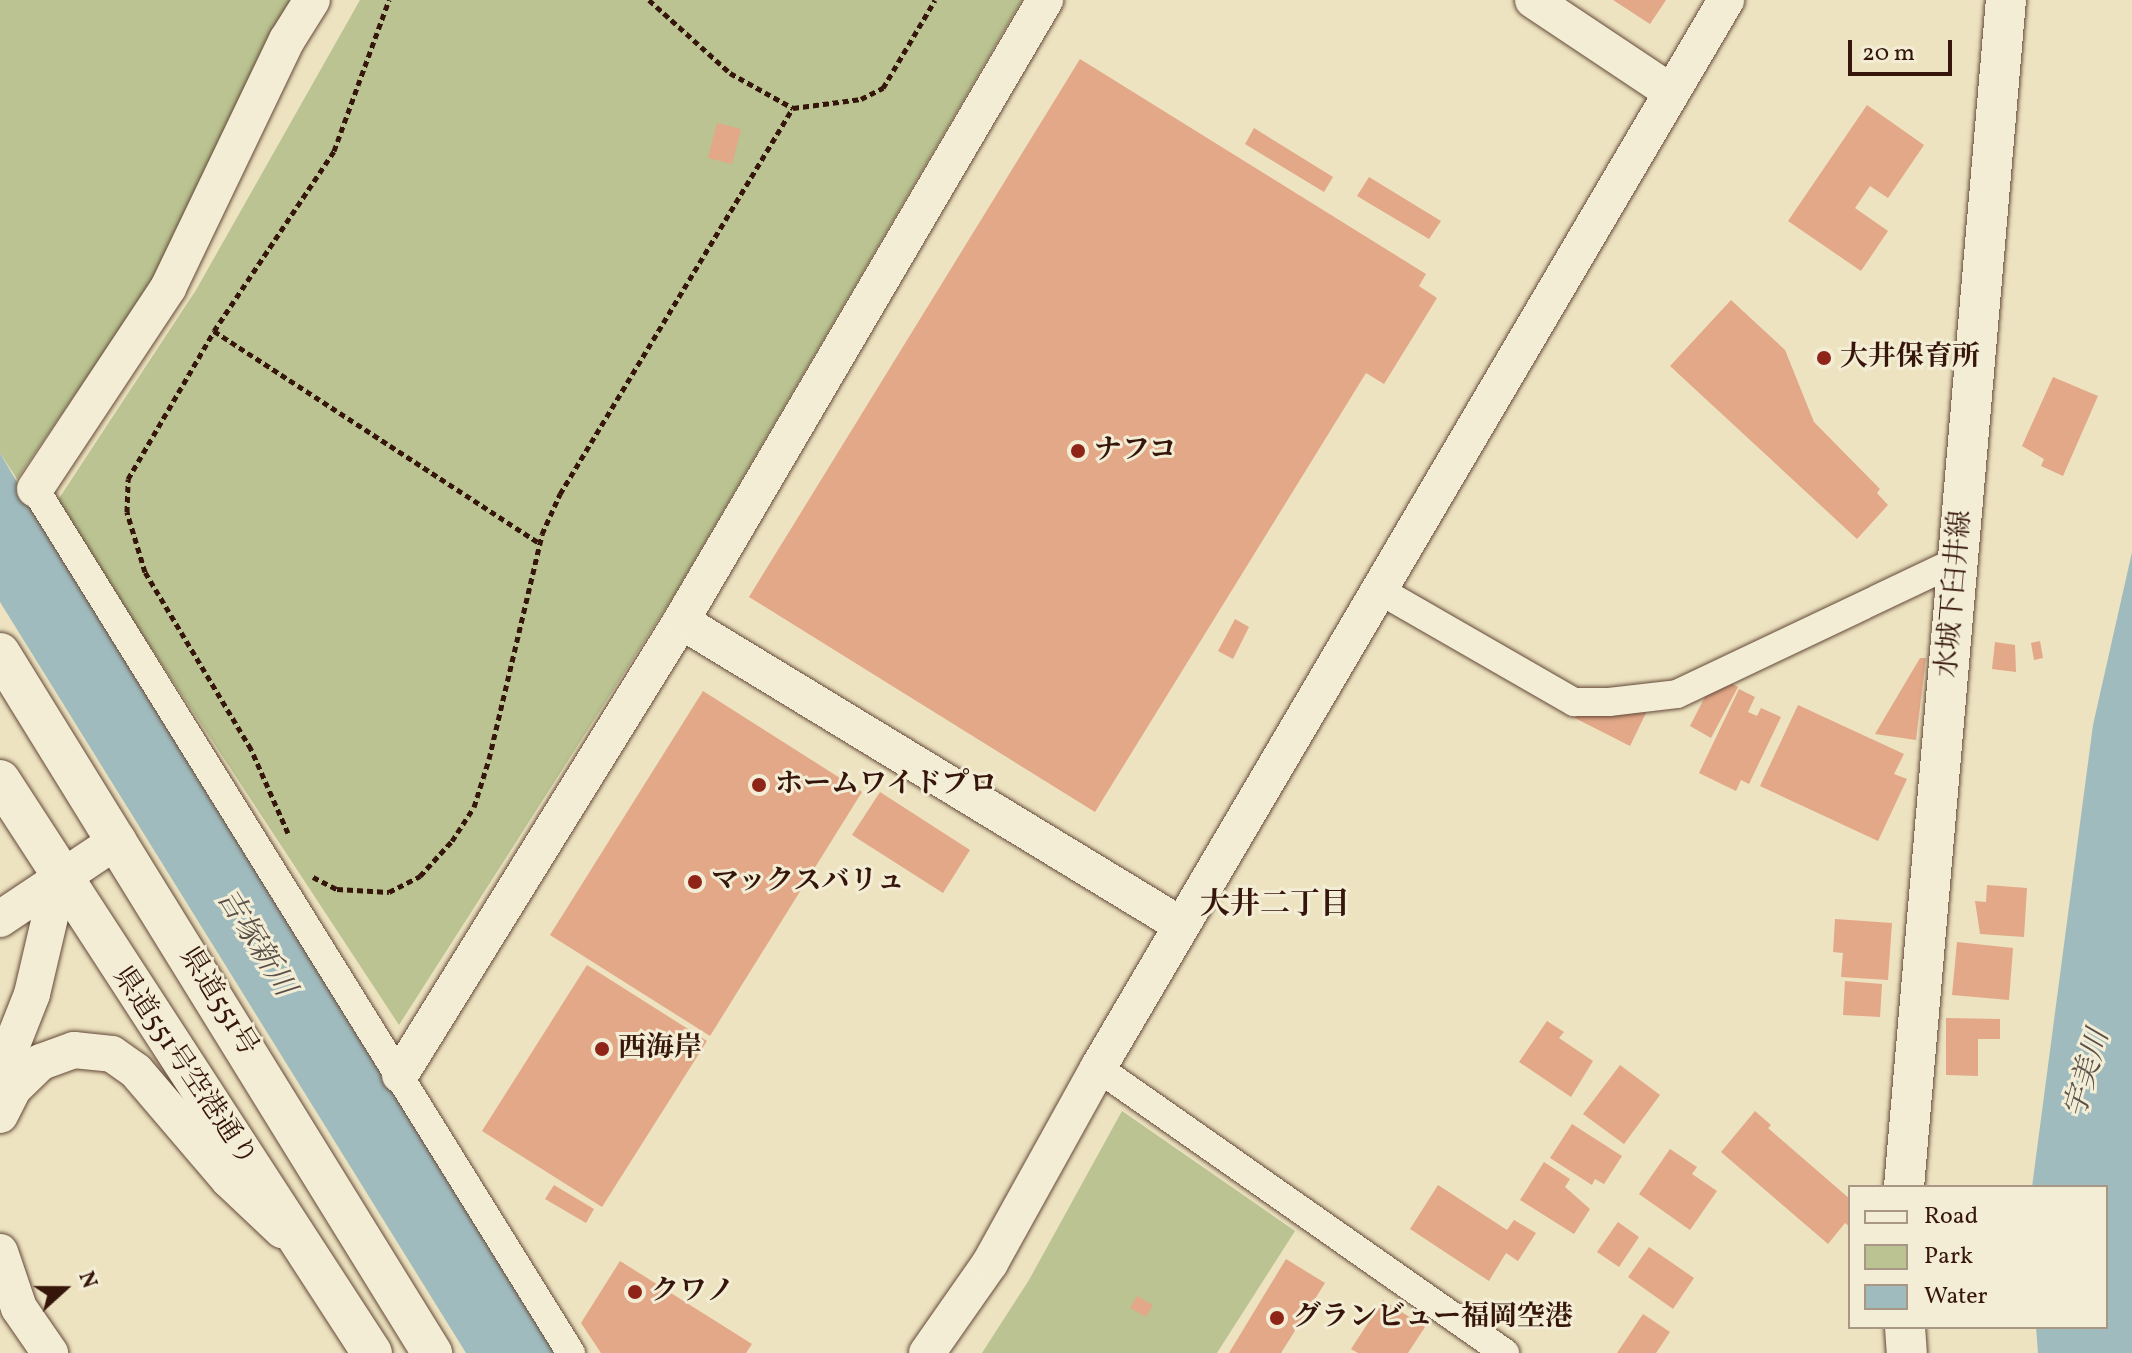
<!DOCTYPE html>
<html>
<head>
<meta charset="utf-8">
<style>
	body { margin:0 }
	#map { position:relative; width:2132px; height:1353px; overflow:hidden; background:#ede3c0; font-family:Vollkorn,"Noto Serif JP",serif }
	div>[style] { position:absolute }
	.green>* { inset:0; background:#bac391 }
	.water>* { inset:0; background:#a0bbbe }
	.building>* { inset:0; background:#e2a888 }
	.path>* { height:5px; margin-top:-2.5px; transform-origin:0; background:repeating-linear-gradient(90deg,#36160a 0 6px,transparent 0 10px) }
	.roads { filter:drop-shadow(0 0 2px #644938) drop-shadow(0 0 2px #644938) }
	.minor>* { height:28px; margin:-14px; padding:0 14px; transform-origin:14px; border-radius:14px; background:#f3edd6 }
	.tertiary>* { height:36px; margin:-18px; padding:0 18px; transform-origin:18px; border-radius:18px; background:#f3edd6 }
	.secondary>* { height:40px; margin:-20px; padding:0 20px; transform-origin:20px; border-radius:20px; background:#f3edd6 }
	.dots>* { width:22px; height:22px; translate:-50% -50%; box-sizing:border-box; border:4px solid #f3edd6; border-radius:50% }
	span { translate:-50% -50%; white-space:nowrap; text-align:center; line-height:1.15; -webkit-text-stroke:6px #f3edd6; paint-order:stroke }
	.poi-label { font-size:28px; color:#36160a; font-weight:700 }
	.left { translate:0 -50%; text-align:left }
	.street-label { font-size:28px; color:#36160a }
	.neighbourhood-label { font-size:30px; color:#36160a; font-weight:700 }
	.water-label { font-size:30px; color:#5b5049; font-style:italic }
	.legend { position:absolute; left:1848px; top:1185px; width:260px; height:144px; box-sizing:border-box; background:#f3edd6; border:2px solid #a79784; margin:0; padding:10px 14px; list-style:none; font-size:24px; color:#36160a }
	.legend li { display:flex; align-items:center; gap:16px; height:40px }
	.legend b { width:40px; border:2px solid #a79784 }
	.north { position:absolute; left:24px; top:1249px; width:80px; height:80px; -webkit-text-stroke:6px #f3edd6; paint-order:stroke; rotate:69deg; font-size:22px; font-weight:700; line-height:32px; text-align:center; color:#36160a }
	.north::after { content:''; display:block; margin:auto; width:28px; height:36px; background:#36160a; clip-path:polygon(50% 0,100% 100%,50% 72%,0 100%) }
	.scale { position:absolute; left:1848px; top:40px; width:104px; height:36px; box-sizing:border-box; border:4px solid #36160a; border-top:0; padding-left:10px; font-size:24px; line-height:28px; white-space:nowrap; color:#36160a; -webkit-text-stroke:6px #f3edd6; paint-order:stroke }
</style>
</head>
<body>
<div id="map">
	<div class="green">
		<i style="clip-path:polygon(0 0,295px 0,154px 279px,17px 479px,0 453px)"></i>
		<i style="clip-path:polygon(360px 0,1022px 0,674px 595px,399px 1025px,56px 503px,196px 290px)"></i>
		<i style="clip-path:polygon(1122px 1111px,1295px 1231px,1217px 1353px,982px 1353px,1029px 1280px)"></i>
	</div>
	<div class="water">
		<i style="clip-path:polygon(0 453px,45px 530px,557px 1353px,466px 1353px,0 602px)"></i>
		<i style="clip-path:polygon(2132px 552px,2132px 1353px,2038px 1353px,2036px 1327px,2106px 1327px,2106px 1187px,2032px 1187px,2093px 725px)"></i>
	</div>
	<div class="building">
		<i style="clip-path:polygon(1613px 0,1666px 0,1650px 24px)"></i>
		<i style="clip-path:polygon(1080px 59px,1426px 274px,1419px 286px,1437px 298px,1384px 384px,1366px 373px,1095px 812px,749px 597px)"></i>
		<i style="clip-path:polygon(1867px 105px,1924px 145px,1888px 198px,1870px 186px,1855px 208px,1888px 231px,1861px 271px,1788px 221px)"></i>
		<i style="clip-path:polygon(717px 123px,741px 129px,732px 164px,708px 158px)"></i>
		<i style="clip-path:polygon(1254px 128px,1333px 177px,1324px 192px,1245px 144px)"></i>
		<i style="clip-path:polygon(1369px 177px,1441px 221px,1429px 239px,1357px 196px)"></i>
		<i style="clip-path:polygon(1731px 300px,1785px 350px,1814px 422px,1880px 489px,1877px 493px,1888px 505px,1857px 539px,1670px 366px)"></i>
		<i style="clip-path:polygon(2053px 377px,2098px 396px,2063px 476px,2041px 466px,2044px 459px,2022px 446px)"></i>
		<i style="clip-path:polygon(1235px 619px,1249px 627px,1233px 659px,1218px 651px)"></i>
		<i style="clip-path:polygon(2040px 641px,2043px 658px,2034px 660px,2031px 643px)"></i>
		<i style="clip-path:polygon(1995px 642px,2015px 645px,2016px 672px,1992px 669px)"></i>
		<i style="clip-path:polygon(1920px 658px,1926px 658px,1916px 740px,1875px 734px)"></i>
		<i style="clip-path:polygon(1724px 679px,1738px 687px,1711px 738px,1690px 726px,1710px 687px)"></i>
		<i style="clip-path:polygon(1739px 689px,1755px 697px,1748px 712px,1757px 716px,1761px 708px,1781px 717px,1749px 784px,1741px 780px,1736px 791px,1699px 773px)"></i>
		<i style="clip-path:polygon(703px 691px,862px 792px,710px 1036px,550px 935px)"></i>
		<i style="clip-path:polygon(1634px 704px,1646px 713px,1630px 746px,1567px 714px)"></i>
		<i style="clip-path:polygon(1798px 705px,1904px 754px,1894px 774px,1907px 779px,1878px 841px,1760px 786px)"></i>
		<i style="clip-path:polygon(880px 792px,970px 850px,943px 893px,852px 835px)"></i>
		<i style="clip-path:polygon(1987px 885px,2027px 888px,2024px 937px,1980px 934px,1975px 901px,1986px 902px)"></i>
		<i style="clip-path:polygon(1835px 919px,1892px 923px,1888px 980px,1841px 977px,1843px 953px,1833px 952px)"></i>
		<i style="clip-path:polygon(1957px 942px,2013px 948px,2009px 1000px,1952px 995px)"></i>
		<i style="clip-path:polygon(587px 965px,707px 1041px,602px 1207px,482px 1131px)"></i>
		<i style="clip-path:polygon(1845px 981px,1882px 984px,1880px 1017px,1843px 1015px)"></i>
		<i style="clip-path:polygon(1946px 1018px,2000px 1019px,2000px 1039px,1978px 1039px,1978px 1076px,1946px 1075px)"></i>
		<i style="clip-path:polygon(1547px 1021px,1564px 1032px,1559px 1038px,1593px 1061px,1571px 1097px,1519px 1062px)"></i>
		<i style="clip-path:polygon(1620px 1065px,1660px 1095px,1624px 1144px,1583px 1114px)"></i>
		<i style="clip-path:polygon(1755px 1111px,1771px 1125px,1768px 1128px,1850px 1199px,1850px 1227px,1845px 1223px,1828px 1244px,1721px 1152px)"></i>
		<i style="clip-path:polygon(1572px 1124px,1622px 1156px,1604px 1184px,1595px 1179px,1592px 1185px,1550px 1158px)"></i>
		<i style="clip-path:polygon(1670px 1149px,1697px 1167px,1692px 1174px,1717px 1191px,1690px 1230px,1639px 1194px)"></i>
		<i style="clip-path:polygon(1544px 1162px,1570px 1179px,1565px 1187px,1590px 1209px,1574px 1234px,1520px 1200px)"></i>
		<i style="clip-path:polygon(554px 1185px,594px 1209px,586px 1223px,545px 1199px)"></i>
		<i style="clip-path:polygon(1438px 1185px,1507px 1230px,1514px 1220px,1536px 1233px,1518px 1261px,1506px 1253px,1489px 1281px,1410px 1229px)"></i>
		<i style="clip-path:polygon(1618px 1222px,1639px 1237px,1619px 1267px,1597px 1252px)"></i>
		<i style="clip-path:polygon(1649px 1247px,1694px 1278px,1673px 1309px,1628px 1277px)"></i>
		<i style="clip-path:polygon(1286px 1259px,1325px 1283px,1281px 1353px,1229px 1353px)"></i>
		<i style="clip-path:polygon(620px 1261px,752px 1344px,746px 1353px,601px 1353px,581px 1323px)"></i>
		<i style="clip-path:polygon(1137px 1296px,1153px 1305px,1146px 1317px,1130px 1308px)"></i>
		<i style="clip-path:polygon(1383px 1300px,1425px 1327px,1408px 1353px,1358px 1353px,1351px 1349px)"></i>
		<i style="clip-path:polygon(1643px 1314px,1670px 1332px,1656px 1353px,1617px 1353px)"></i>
	</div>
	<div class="path">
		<i style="left:649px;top:0;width:109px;rotate:42deg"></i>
		<i style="left:730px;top:73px;width:72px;rotate:29.1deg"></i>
		<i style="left:793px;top:108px;width:69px;rotate:-7.5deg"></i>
		<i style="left:861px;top:99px;width:25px;rotate:-27deg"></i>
		<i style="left:883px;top:88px;width:102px;rotate:-59.4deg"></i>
		<i style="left:214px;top:331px;width:388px;rotate:33.1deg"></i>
		<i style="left:288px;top:833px;width:92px;rotate:-113.8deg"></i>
		<i style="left:251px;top:749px;width:206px;rotate:-120.9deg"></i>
		<i style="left:145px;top:572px;width:63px;rotate:-106.7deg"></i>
		<i style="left:127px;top:512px;width:33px;rotate:-88deg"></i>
		<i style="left:128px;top:479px;width:171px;rotate:-59.8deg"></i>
		<i style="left:214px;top:331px;width:216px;rotate:-56.3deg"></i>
		<i style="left:334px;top:151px;width:161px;rotate:-70deg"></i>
		<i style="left:313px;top:877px;width:27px;rotate:27deg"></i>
		<i style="left:337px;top:889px;width:52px;rotate:3.3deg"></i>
		<i style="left:389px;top:892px;width:35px;rotate:-27deg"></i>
		<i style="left:420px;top:876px;width:47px;rotate:-47.6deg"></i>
		<i style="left:452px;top:841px;width:40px;rotate:-57.1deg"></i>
		<i style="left:474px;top:807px;width:50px;rotate:-72.6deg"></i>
		<i style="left:489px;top:759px;width:231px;rotate:-76.7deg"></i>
		<i style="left:542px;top:534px;width:44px;rotate:-65.8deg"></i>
		<i style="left:560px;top:494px;width:451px;rotate:-58.9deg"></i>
	</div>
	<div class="roads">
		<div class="minor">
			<i style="left:35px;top:489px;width:1017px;rotate:58.19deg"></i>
			<i style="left:1379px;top:590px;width:225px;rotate:29.9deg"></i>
			<i style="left:1574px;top:702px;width:35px"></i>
			<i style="left:1609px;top:702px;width:68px;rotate:-6.7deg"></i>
			<i style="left:1677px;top:694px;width:312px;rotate:-25.4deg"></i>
			<i style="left:1098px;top:1068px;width:497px;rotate:35deg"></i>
		</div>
		<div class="tertiary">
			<i style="left:1533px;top:0;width:166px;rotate:33.7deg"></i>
			<i style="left:35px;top:489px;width:241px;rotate:-56.5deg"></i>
			<i style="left:168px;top:288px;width:275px;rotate:-64.4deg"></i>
			<i style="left:287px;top:40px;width:47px;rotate:-58deg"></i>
			<i style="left:681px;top:621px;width:585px;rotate:31.3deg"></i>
			<i style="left:0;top:919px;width:142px;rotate:-33.8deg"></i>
			<i style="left:0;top:1075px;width:87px;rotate:-68.4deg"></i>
			<i style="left:32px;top:994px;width:118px;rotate:-76.8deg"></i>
			<i style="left:400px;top:1075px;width:534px;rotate:-58.24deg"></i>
			<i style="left:681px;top:621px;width:720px;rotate:-59.62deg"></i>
			<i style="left:0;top:1115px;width:29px;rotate:-63deg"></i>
			<i style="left:13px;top:1089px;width:39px;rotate:-44deg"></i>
			<i style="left:41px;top:1062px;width:35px;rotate:-20deg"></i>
			<i style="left:74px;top:1050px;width:38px;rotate:6deg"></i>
			<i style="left:112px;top:1054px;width:29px;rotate:35deg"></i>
			<i style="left:136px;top:1071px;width:143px;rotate:49.5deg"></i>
			<i style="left:229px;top:1180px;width:73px;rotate:43.3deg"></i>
			<i style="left:0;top:1252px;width:59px;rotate:71.3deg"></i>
			<i style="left:19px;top:1308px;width:55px;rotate:55.4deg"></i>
			<i style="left:927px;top:1353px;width:110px;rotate:-55deg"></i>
			<i style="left:990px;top:1263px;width:223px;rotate:-61deg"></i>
			<i style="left:1098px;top:1068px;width:1239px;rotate:-59.54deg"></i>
		</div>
		<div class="secondary">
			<i style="left:0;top:653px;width:823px;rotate:58.32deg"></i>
			<i style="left:0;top:780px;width:683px;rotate:57.01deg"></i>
			<i style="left:1904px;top:1187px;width:1191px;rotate:-85.09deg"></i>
			<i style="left:1905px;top:1327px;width:26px;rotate:86deg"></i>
		</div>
	</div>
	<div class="dots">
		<i style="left:1824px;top:358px;background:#8f2418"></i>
		<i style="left:1078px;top:451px;background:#8f2418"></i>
		<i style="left:759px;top:785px;background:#8f2418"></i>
		<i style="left:695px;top:882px;background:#8f2418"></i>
		<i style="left:602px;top:1049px;background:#8f2418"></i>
		<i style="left:635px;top:1292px;background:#8f2418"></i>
		<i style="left:1277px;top:1318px;background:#8f2418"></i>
	</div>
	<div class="poi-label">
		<span class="left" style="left:1840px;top:358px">大井保育所</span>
		<span class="left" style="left:1094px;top:451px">ナフコ</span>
		<span class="left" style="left:775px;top:785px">ホームワイドプロ</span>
		<span class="left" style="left:711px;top:882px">マックスバリュ</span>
		<span class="left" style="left:618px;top:1049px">西海岸</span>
		<span class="left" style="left:651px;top:1292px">クワノ</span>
		<span class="left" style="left:1293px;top:1318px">グランビュー福岡空港</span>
	</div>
	<div class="street-label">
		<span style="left:1955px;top:594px;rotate:-85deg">水城下臼井線</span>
		<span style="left:218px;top:1002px;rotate:58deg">県道551号</span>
		<span style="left:184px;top:1067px;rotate:56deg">県道551号空港通り</span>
	</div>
	<div class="neighbourhood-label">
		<span style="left:1275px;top:905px">大井二丁目</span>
	</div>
	<div class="water-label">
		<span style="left:255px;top:943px;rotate:58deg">吉塚新川</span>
		<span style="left:2088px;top:1074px;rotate:-74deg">宇美川</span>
	</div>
	<ul class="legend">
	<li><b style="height:10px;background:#f3edd6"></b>Road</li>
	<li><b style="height:22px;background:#bac391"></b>Park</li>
	<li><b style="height:22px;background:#a0bbbe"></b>Water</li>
	</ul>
	<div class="north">N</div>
	<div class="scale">20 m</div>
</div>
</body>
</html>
